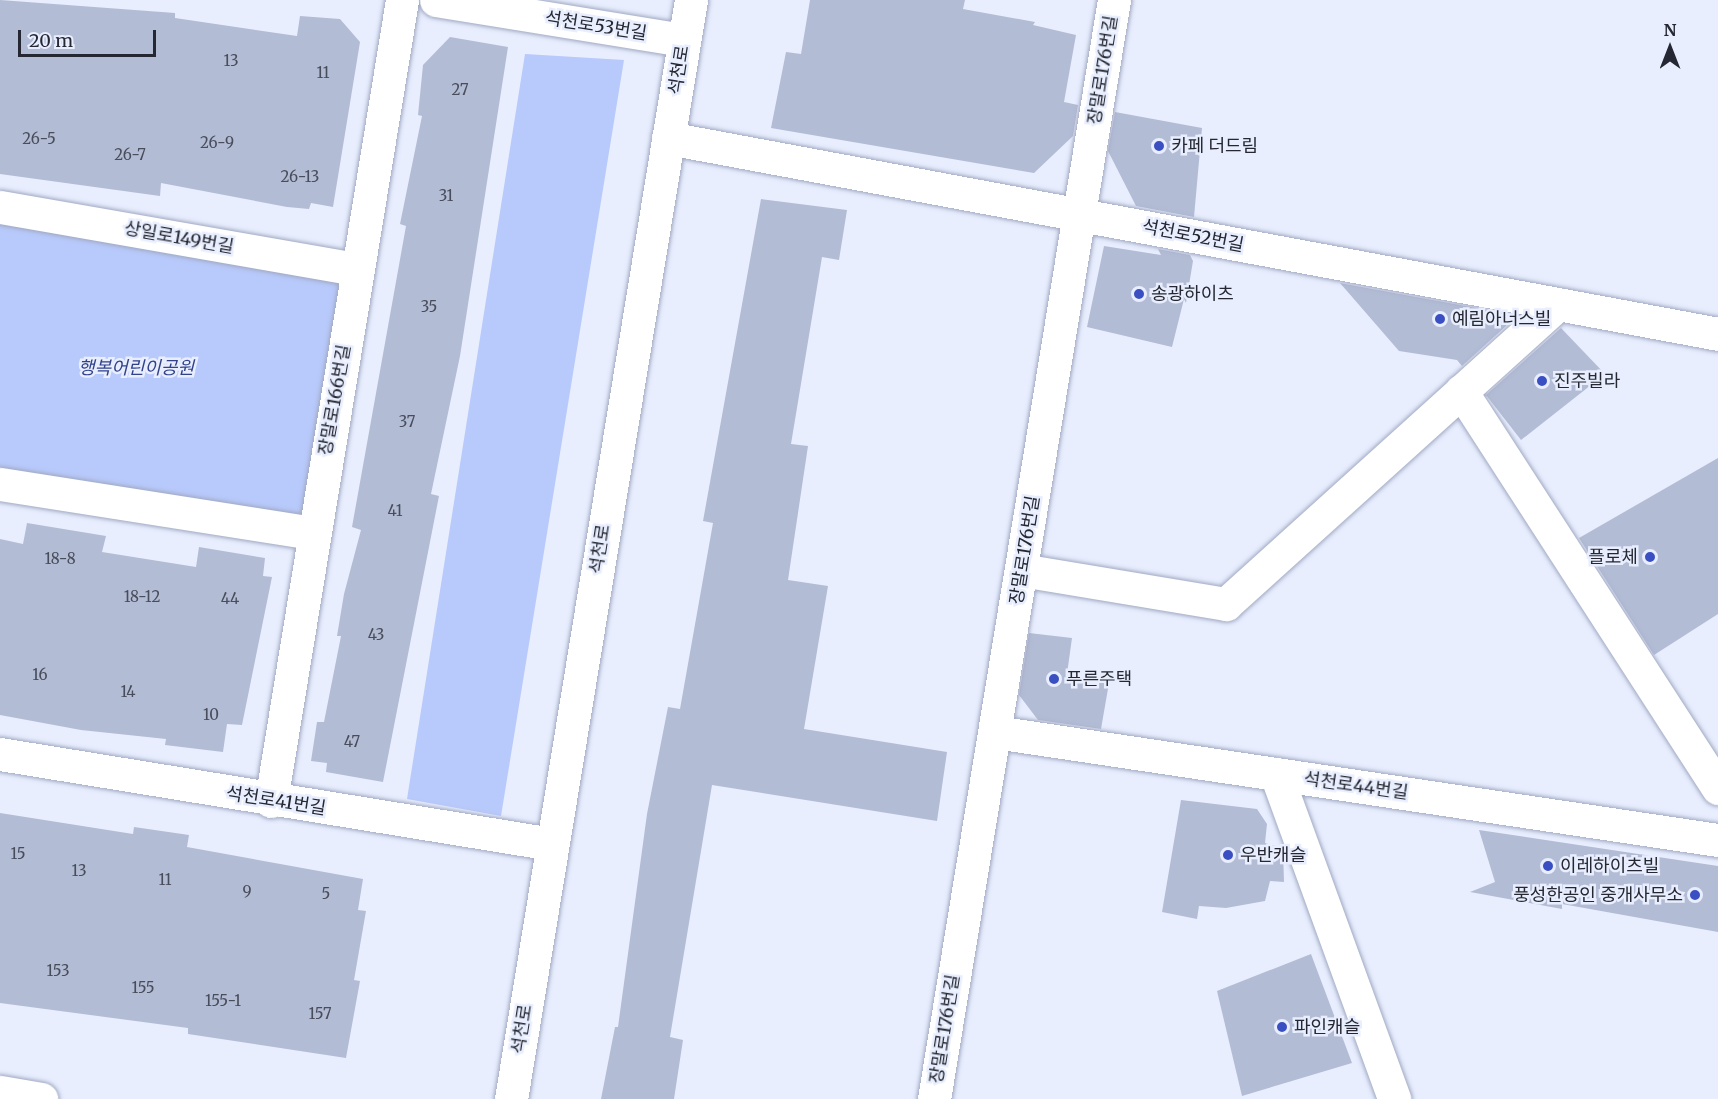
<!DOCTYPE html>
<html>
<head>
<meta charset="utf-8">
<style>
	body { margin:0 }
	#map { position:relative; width:1718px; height:1099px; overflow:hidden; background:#e8eefe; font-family:Merriweather,"Noto Sans KR",serif }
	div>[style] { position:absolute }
	.green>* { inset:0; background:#b8c9fb }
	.building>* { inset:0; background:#b3bcd5 }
	.roads { filter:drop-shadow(0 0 2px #a0a9c2) drop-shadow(0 0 2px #a0a9c2) }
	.minor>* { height:33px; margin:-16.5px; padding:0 16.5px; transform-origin:16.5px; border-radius:16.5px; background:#fff }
	.tertiary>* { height:33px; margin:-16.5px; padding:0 16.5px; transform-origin:16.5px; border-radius:16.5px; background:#fff }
	.dots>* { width:16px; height:16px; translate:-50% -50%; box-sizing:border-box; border:3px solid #e8eefe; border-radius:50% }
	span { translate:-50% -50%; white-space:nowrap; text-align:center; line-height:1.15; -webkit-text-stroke:5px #e8eefe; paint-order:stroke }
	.number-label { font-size:15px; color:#484d5b }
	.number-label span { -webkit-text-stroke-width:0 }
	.street-label { font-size:18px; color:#252832 }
	.poi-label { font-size:18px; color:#252832 }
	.left { translate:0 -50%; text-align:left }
	.right { translate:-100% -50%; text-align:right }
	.park-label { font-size:18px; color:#31428b; font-style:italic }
	.north { position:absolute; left:1640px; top:18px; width:60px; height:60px; -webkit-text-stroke:4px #e8eefe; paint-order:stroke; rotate:0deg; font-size:16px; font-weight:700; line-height:24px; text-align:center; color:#252832 }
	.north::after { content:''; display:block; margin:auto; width:21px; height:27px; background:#252832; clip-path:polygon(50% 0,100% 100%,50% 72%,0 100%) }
	.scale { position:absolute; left:18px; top:30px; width:138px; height:27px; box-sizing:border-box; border:3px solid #252832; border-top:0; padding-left:8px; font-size:18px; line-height:21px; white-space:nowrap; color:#252832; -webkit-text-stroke:4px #e8eefe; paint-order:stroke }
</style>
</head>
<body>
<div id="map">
	<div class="green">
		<i style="clip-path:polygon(525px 54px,624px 60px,501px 816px,407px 799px)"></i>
		<i style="clip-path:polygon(0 207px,357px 269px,313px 533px,0 484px)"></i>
	</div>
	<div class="building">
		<i style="clip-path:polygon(0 0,175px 13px,175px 18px,297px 36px,300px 16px,340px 19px,360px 42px,333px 207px,311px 203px,309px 209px,287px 207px,161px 183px,160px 196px,0 174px)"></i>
		<i style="clip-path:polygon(810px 0,965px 0,963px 9px,1035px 22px,1033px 25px,1076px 35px,1064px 102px,1078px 105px,1073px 136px,1034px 173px,771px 128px,786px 52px,801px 54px)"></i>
		<i style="clip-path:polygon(450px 37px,508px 47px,460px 356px,431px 494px,439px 496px,383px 782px,326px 772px,327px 763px,311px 761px,317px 722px,324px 722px,341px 636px,337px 636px,344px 594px,361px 530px,352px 527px,406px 226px,400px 224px,422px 116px,418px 115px,423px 65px)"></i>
		<i style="clip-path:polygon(1115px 112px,1202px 128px,1194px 217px,1136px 206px,1108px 151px)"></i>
		<i style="clip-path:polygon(761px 199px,847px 210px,839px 260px,822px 257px,791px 444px,808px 446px,788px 580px,828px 586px,804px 729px,947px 752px,937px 821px,712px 785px,670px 1037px,683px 1040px,674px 1099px,601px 1099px,615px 1027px,618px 1027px,647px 814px,668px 707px,680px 709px,713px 523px,703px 521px)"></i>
		<i style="clip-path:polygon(1104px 246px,1161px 255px,1158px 249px,1190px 255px,1193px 261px,1186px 303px,1184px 299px,1172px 347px,1087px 327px)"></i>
		<i style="clip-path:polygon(1340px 283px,1509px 314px,1506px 326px,1462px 366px,1457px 360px,1399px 351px)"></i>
		<i style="clip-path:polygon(1561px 328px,1605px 374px,1521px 440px,1486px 395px)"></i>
		<i style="clip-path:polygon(1718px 458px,1718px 614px,1654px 655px,1579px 538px)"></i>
		<i style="clip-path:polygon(27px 523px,106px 536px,102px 552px,196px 567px,199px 547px,265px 558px,263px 576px,272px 577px,242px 725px,227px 724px,223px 752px,165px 745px,166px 739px,81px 730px,0 715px,0 539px,23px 544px)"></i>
		<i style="clip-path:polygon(1029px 633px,1072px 638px,1067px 674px,1109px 683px,1101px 729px,1038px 720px,1019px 695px)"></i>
		<i style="clip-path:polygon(1181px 800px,1257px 809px,1267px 824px,1265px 843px,1283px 848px,1284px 882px,1270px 881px,1265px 901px,1226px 908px,1199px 906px,1197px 919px,1162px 912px)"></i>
		<i style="clip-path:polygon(0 813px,133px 834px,134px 827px,189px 835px,187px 847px,363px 879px,358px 910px,366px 911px,354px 980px,360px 981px,346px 1058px,188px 1034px,188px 1028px,0 1003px)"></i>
		<i style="clip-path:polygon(1479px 830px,1718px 866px,1718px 932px,1562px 904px,1562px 909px,1470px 892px,1495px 882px)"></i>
		<i style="clip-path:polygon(1311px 954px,1352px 1063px,1242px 1096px,1217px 991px)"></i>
	</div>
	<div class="roads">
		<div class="minor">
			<i style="left:436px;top:0;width:251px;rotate:9.2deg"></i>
			<i style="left:668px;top:138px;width:1068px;rotate:10.57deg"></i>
			<i style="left:0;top:207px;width:362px;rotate:9.9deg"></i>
			<i style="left:1461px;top:391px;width:473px;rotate:57.1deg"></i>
			<i style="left:0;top:484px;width:317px;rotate:8.9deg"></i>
			<i style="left:1021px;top:570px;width:208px;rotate:9.4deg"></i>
			<i style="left:1226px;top:604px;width:447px;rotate:-42.1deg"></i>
			<i style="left:995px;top:732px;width:731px;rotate:8.5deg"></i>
			<i style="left:0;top:754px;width:559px;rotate:9.26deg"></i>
			<i style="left:1276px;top:774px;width:346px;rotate:70deg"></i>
			<i style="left:271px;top:801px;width:812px;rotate:-80.71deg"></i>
			<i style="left:934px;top:1099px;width:1114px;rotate:-80.7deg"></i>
		</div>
		<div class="tertiary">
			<i style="left:0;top:1092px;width:42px;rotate:9.7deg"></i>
			<i style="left:511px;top:1099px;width:1114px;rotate:-80.7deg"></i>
		</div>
	</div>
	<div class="dots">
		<i style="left:1159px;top:146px;background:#3a50c2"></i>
		<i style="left:1139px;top:294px;background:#3a50c2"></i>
		<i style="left:1440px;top:319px;background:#3a50c2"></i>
		<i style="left:1542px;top:381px;background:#3a50c2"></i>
		<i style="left:1650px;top:557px;background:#3a50c2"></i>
		<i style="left:1054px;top:679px;background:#3a50c2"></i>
		<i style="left:1228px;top:855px;background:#3a50c2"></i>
		<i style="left:1548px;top:866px;background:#3a50c2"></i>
		<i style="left:1695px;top:895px;background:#3a50c2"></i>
		<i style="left:1282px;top:1027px;background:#3a50c2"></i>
	</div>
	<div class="number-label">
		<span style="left:231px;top:61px">13</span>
		<span style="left:323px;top:73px">11</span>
		<span style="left:460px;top:90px">27</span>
		<span style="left:39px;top:139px">26-5</span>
		<span style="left:217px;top:143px">26-9</span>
		<span style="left:130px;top:155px">26-7</span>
		<span style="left:300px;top:177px">26-13</span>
		<span style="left:446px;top:196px">31</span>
		<span style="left:429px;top:307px">35</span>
		<span style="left:407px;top:422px">37</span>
		<span style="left:395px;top:511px">41</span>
		<span style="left:60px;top:559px">18-8</span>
		<span style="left:142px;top:597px">18-12</span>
		<span style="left:230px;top:599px">44</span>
		<span style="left:376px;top:635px">43</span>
		<span style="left:40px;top:675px">16</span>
		<span style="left:128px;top:692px">14</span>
		<span style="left:211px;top:715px">10</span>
		<span style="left:352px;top:742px">47</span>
		<span style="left:18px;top:854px">15</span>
		<span style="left:79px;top:871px">13</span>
		<span style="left:165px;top:880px">11</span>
		<span style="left:247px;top:892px">9</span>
		<span style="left:326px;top:894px">5</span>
		<span style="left:58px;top:971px">153</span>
		<span style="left:143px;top:988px">155</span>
		<span style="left:223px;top:1001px">155-1</span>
		<span style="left:320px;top:1014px">157</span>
	</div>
	<div class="street-label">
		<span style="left:596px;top:26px;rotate:9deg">석천로53번길</span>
		<span style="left:679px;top:70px;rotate:-81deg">석천로</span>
		<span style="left:1103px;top:70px;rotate:-81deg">장말로176번길</span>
		<span style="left:1193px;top:236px;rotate:11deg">석천로52번길</span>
		<span style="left:179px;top:238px;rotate:10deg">상일로149번길</span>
		<span style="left:335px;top:400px;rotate:-80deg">장말로166번길</span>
		<span style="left:600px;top:549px;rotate:-81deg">석천로</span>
		<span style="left:1025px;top:550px;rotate:-81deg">장말로176번길</span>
		<span style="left:1356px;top:786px;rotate:8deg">석천로44번길</span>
		<span style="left:276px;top:801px;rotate:9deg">석천로41번길</span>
		<span style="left:522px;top:1029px;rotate:-81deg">석천로</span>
		<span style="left:945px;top:1029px;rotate:-81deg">장말로176번길</span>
	</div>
	<div class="poi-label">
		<span class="left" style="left:1171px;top:146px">카페 더드림</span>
		<span class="left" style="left:1151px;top:294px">송광하이츠</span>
		<span class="left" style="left:1452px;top:319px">예림아너스빌</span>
		<span class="left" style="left:1554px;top:381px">진주빌라</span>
		<span class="right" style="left:1638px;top:557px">플로체</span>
		<span class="left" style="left:1066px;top:679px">푸른주택</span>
		<span class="left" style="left:1240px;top:855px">우반캐슬</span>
		<span class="left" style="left:1560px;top:866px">이레하이츠빌</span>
		<span class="right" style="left:1683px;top:895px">풍성한공인 중개사무소</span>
		<span class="left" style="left:1294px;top:1027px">파인캐슬</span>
	</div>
	<div class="park-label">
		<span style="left:136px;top:368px">행복어린이공원</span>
	</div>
	<div class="north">N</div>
	<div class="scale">20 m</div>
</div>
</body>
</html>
